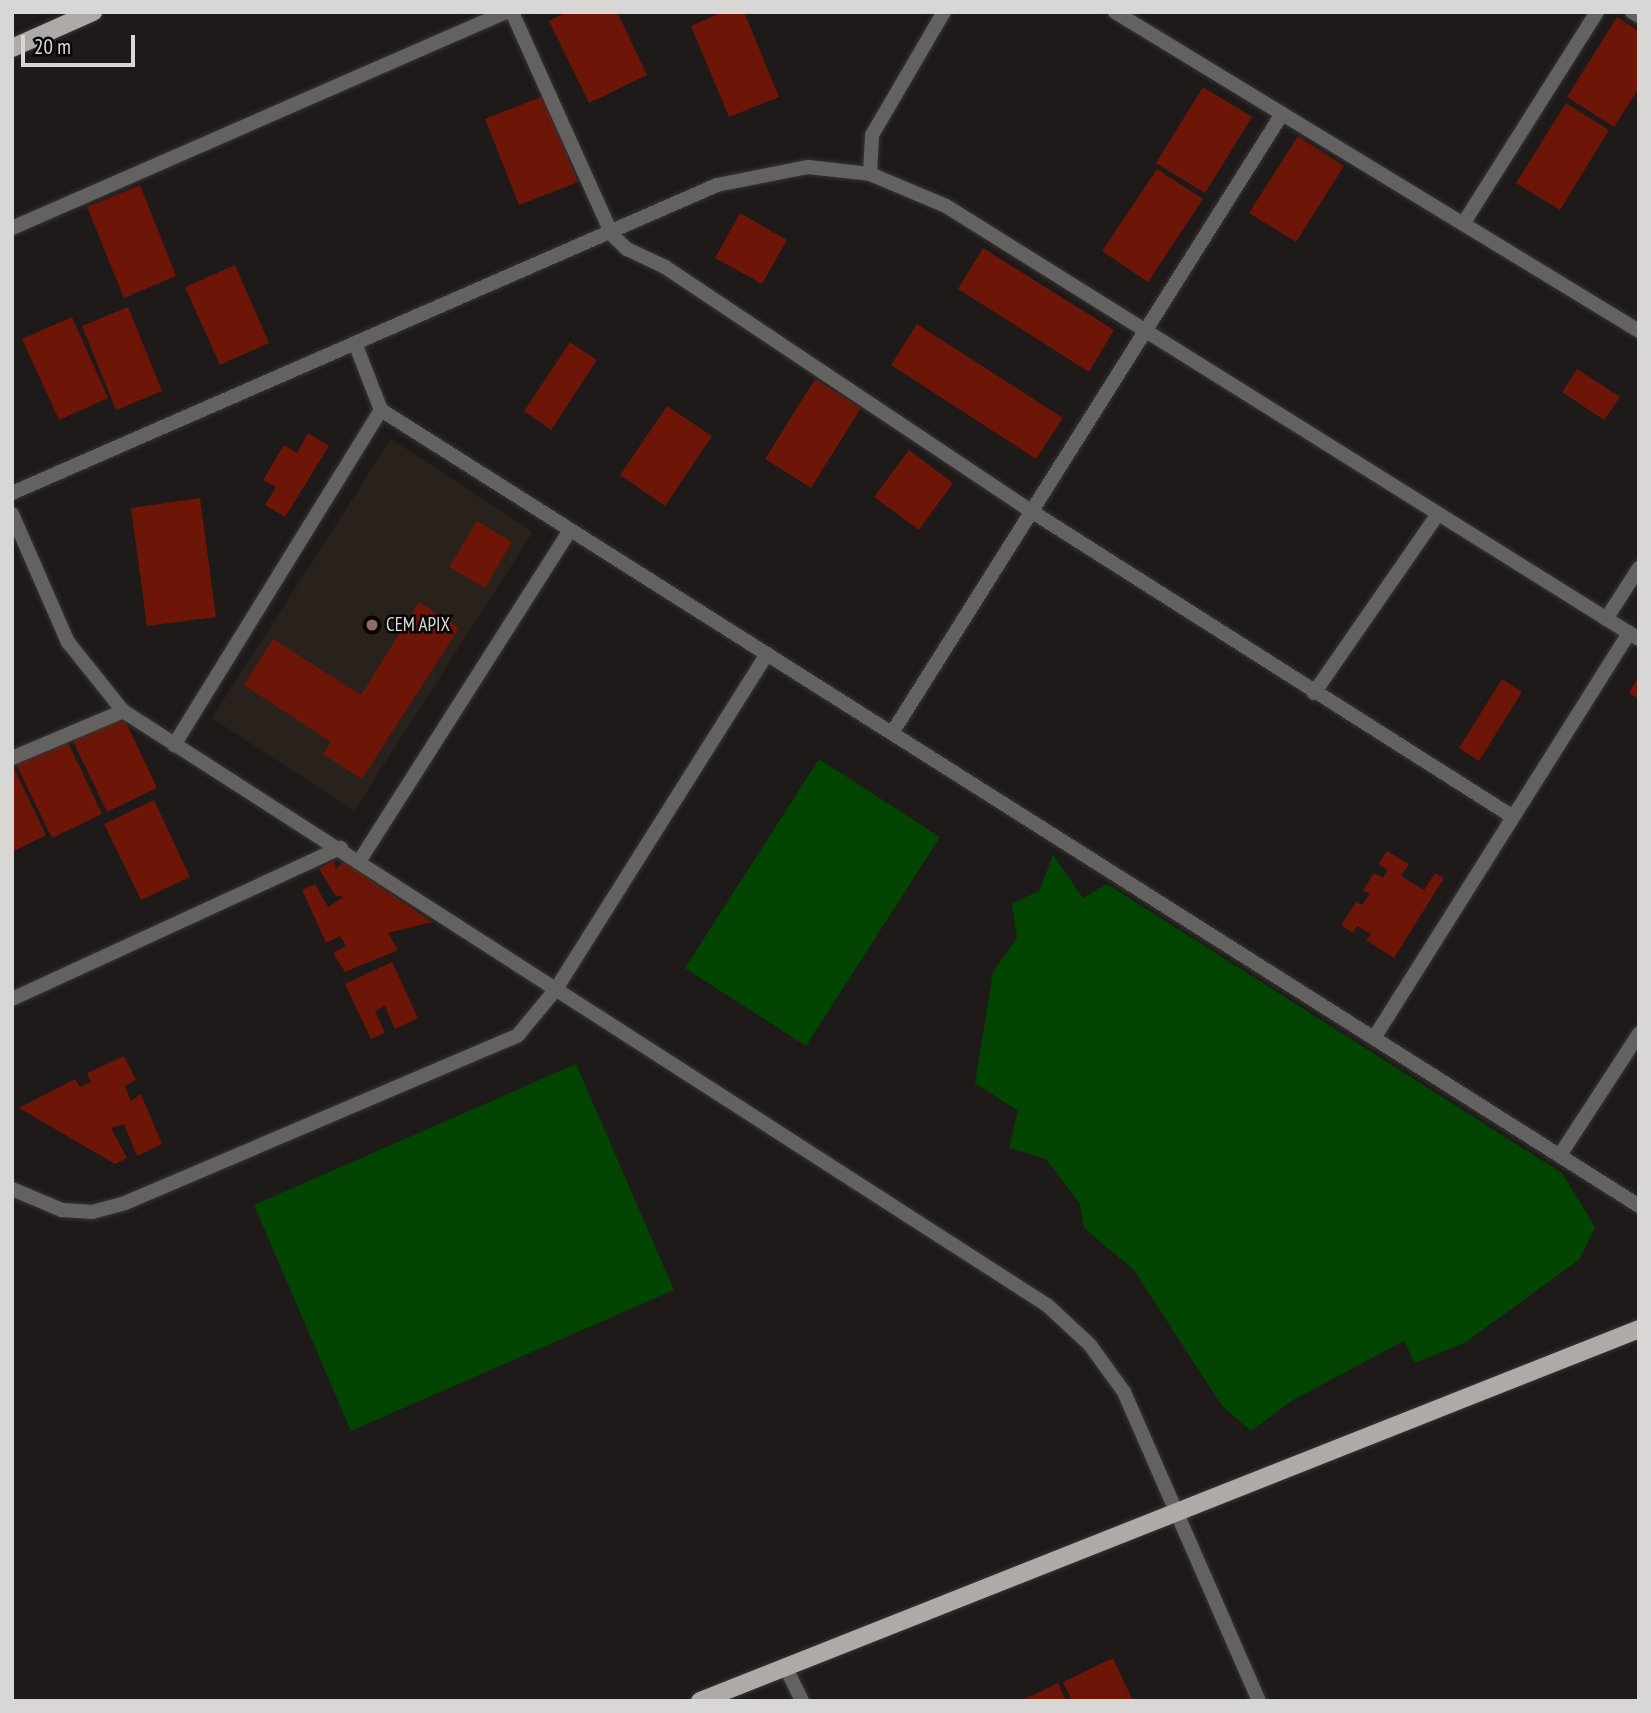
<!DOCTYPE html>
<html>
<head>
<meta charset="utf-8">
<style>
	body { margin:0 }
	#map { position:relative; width:1651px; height:1713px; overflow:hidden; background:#1d1a19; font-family:"PT Sans Narrow",sans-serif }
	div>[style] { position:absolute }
	.built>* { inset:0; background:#29221c }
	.green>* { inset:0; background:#024500 }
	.building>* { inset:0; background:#6d1507 }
	.roads { filter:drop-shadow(0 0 2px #373433) drop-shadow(0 0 2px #373433) }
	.street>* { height:14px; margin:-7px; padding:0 7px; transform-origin:7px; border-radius:7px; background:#636261 }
	.primary>* { height:18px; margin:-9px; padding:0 9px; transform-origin:9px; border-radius:9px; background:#adaaa8 }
	.dots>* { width:19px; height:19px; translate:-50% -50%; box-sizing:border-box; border:4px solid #070605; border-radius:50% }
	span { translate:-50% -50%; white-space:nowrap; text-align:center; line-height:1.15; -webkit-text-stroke:5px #070605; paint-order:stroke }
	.poi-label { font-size:19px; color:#d9d7d6 }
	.left { translate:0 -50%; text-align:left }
	.frame { position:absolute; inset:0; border:14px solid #d9d7d6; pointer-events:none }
	.scale { position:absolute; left:21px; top:35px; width:114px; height:32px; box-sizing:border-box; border:4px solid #d9d7d6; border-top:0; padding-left:9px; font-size:21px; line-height:24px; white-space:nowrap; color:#d9d7d6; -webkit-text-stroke:5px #070605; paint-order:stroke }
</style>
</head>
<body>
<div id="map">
	<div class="built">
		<i style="clip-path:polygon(391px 439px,533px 532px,354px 811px,212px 718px)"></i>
	</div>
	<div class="green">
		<i style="clip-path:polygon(819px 759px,940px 837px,806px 1046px,685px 968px)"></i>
		<i style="clip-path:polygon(1053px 855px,1083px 898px,1107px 884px,1562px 1173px,1595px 1227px,1580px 1259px,1466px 1342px,1415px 1363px,1404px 1341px,1293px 1400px,1251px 1431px,1222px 1406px,1134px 1270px,1084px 1228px,1080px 1204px,1046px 1159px,1009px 1148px,1018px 1111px,975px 1083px,993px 972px,1017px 938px,1012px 904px,1039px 891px)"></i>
		<i style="clip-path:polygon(576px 1064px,674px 1290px,351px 1431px,254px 1205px)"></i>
	</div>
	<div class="building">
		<i style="clip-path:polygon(567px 12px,617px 12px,647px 75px,589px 103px,549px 21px)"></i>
		<i style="clip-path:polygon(722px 12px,744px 12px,779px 97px,729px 117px,691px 26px)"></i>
		<i style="clip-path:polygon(1617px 17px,1639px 31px,1639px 88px,1614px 127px,1567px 97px)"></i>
		<i style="clip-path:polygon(1203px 87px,1252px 117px,1205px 193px,1156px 163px)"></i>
		<i style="clip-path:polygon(543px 96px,578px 182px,519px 205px,485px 119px)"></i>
		<i style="clip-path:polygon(1566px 103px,1609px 130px,1560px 210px,1516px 183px)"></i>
		<i style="clip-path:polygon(1298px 136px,1344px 166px,1296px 242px,1249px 213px)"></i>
		<i style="clip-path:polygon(1157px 169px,1203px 199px,1148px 282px,1102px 251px)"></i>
		<i style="clip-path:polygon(140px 185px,176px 276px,124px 298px,87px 207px)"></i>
		<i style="clip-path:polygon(740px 213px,787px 240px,762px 284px,715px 258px)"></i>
		<i style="clip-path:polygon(983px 248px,1114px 330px,1089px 372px,958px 289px)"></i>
		<i style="clip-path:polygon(235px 265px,269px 343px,220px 365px,185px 287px)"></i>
		<i style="clip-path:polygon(128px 307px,162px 391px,116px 410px,82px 326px)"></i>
		<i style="clip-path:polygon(72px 317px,108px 398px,59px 420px,22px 339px)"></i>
		<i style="clip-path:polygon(917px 324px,1063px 418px,1036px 459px,891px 365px)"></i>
		<i style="clip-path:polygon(570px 342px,597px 360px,551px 430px,524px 411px)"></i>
		<i style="clip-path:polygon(1577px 369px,1620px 397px,1604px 420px,1562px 392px)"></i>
		<i style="clip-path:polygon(815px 379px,861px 408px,811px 488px,765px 459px)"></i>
		<i style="clip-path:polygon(667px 406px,712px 436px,665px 506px,620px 475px)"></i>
		<i style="clip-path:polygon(308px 433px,329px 446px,285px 517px,265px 505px,276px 487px,263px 480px,284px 445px,297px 453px)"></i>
		<i style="clip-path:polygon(909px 450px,953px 483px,919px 530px,874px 497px)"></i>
		<i style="clip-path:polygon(200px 498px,216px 617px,147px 626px,131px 508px)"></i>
		<i style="clip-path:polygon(477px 521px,512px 542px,485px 588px,449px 567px)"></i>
		<i style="clip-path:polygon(419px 602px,459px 628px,362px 779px,323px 754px,331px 742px,244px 685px,273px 639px,361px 695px)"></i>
		<i style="clip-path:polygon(1639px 676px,1639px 699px,1629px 693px)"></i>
		<i style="clip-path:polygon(1502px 679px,1522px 692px,1479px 761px,1459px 748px)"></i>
		<i style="clip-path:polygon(123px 716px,157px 788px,107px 812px,73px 741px)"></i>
		<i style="clip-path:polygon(66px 738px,102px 814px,52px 838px,15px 762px)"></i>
		<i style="clip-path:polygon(12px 764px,46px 835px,12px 852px)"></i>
		<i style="clip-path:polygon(154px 800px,190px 877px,141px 900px,104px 824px)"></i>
		<i style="clip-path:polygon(1387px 851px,1409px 864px,1401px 876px,1424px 890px,1435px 873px,1444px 878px,1394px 958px,1366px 940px,1371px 934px,1357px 926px,1353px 933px,1341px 925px,1356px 902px,1362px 905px,1370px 894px,1363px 890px,1374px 873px,1383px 878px,1388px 870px,1378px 864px)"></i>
		<i style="clip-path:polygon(334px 860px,336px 869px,344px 861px,432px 922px,388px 933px,398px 950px,345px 972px,333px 953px,346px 946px,340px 936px,326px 943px,302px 890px,315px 884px,328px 907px,344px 897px,335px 895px,319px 869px)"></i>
		<i style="clip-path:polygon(392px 962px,418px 1018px,395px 1029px,385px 1006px,375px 1011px,385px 1033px,371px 1039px,345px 984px)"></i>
		<i style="clip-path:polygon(124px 1056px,136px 1080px,125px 1086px,131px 1101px,141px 1094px,162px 1144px,137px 1156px,124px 1124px,111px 1128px,127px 1158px,115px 1164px,19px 1108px,75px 1079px,80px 1087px,91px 1082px,87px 1073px)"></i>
		<i style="clip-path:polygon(1113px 1658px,1133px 1701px,1072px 1701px,1063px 1682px)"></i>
		<i style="clip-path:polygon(1058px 1683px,1066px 1701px,1021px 1701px)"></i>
	</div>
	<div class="roads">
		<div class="street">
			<i style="left:512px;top:12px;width:244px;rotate:65.8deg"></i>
			<i style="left:612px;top:235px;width:21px;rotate:43deg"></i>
			<i style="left:627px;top:249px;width:42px;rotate:25.3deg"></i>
			<i style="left:665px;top:267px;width:440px;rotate:33.7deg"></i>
			<i style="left:1031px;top:511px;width:567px;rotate:32.4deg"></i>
			<i style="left:1115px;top:12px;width:613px;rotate:31.33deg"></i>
			<i style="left:1632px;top:12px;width:8px;rotate:30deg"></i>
			<i style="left:870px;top:174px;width:39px;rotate:-87deg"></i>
			<i style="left:872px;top:135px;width:143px;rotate:-59.7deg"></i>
			<i style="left:1463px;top:224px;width:251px;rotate:-57.7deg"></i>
			<i style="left:12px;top:228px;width:539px;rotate:-23.62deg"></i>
			<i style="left:355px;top:343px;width:72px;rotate:68.8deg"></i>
			<i style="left:381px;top:410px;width:1489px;rotate:32.32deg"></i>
			<i style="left:12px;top:493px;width:769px;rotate:-23.6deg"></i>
			<i style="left:717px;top:185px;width:93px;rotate:-11.2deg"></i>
			<i style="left:808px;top:167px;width:62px;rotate:6.4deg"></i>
			<i style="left:870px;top:174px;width:82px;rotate:22.8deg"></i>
			<i style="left:946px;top:206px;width:817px;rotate:32deg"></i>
			<i style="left:12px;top:514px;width:140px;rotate:66.4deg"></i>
			<i style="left:68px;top:642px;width:88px;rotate:51.4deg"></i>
			<i style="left:123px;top:711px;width:1098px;rotate:32.74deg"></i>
			<i style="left:1047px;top:1305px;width:59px;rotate:42.9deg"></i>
			<i style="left:1090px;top:1345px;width:58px;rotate:54.1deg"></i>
			<i style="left:1124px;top:1392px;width:337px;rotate:66.4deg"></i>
			<i style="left:1606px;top:619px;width:61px;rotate:-57.1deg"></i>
			<i style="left:1314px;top:693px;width:218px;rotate:-55.3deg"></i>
			<i style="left:892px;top:733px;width:732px;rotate:-57.79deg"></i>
			<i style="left:174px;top:745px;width:394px;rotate:-58.3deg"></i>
			<i style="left:12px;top:758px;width:121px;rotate:-22.9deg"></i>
			<i style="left:360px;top:860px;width:391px;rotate:-57.5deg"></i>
			<i style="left:12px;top:999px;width:362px;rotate:-24.7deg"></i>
			<i style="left:1374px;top:1038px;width:479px;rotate:-57.8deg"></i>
			<i style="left:1560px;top:1155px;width:145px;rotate:-56.9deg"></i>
			<i style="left:12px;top:1189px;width:54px;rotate:22.8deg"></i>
			<i style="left:62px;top:1210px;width:30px;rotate:4deg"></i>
			<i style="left:92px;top:1212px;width:34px;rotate:-15deg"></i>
			<i style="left:125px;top:1203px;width:427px;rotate:-23.1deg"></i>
			<i style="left:518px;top:1035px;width:60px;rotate:-50.4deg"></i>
			<i style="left:556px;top:989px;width:396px;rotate:-57.8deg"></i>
			<i style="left:785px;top:1666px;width:39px;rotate:64deg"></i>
		</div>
		<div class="primary">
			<i style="left:12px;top:48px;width:89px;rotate:-24deg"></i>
			<i style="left:700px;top:1701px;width:1010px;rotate:-21.61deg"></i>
		</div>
	</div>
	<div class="dots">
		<i style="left:372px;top:625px;background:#8d6e63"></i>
	</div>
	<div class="poi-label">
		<span class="left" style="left:386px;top:625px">CEM APIX</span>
	</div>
	<div class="frame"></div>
	<div class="scale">20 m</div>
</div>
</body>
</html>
